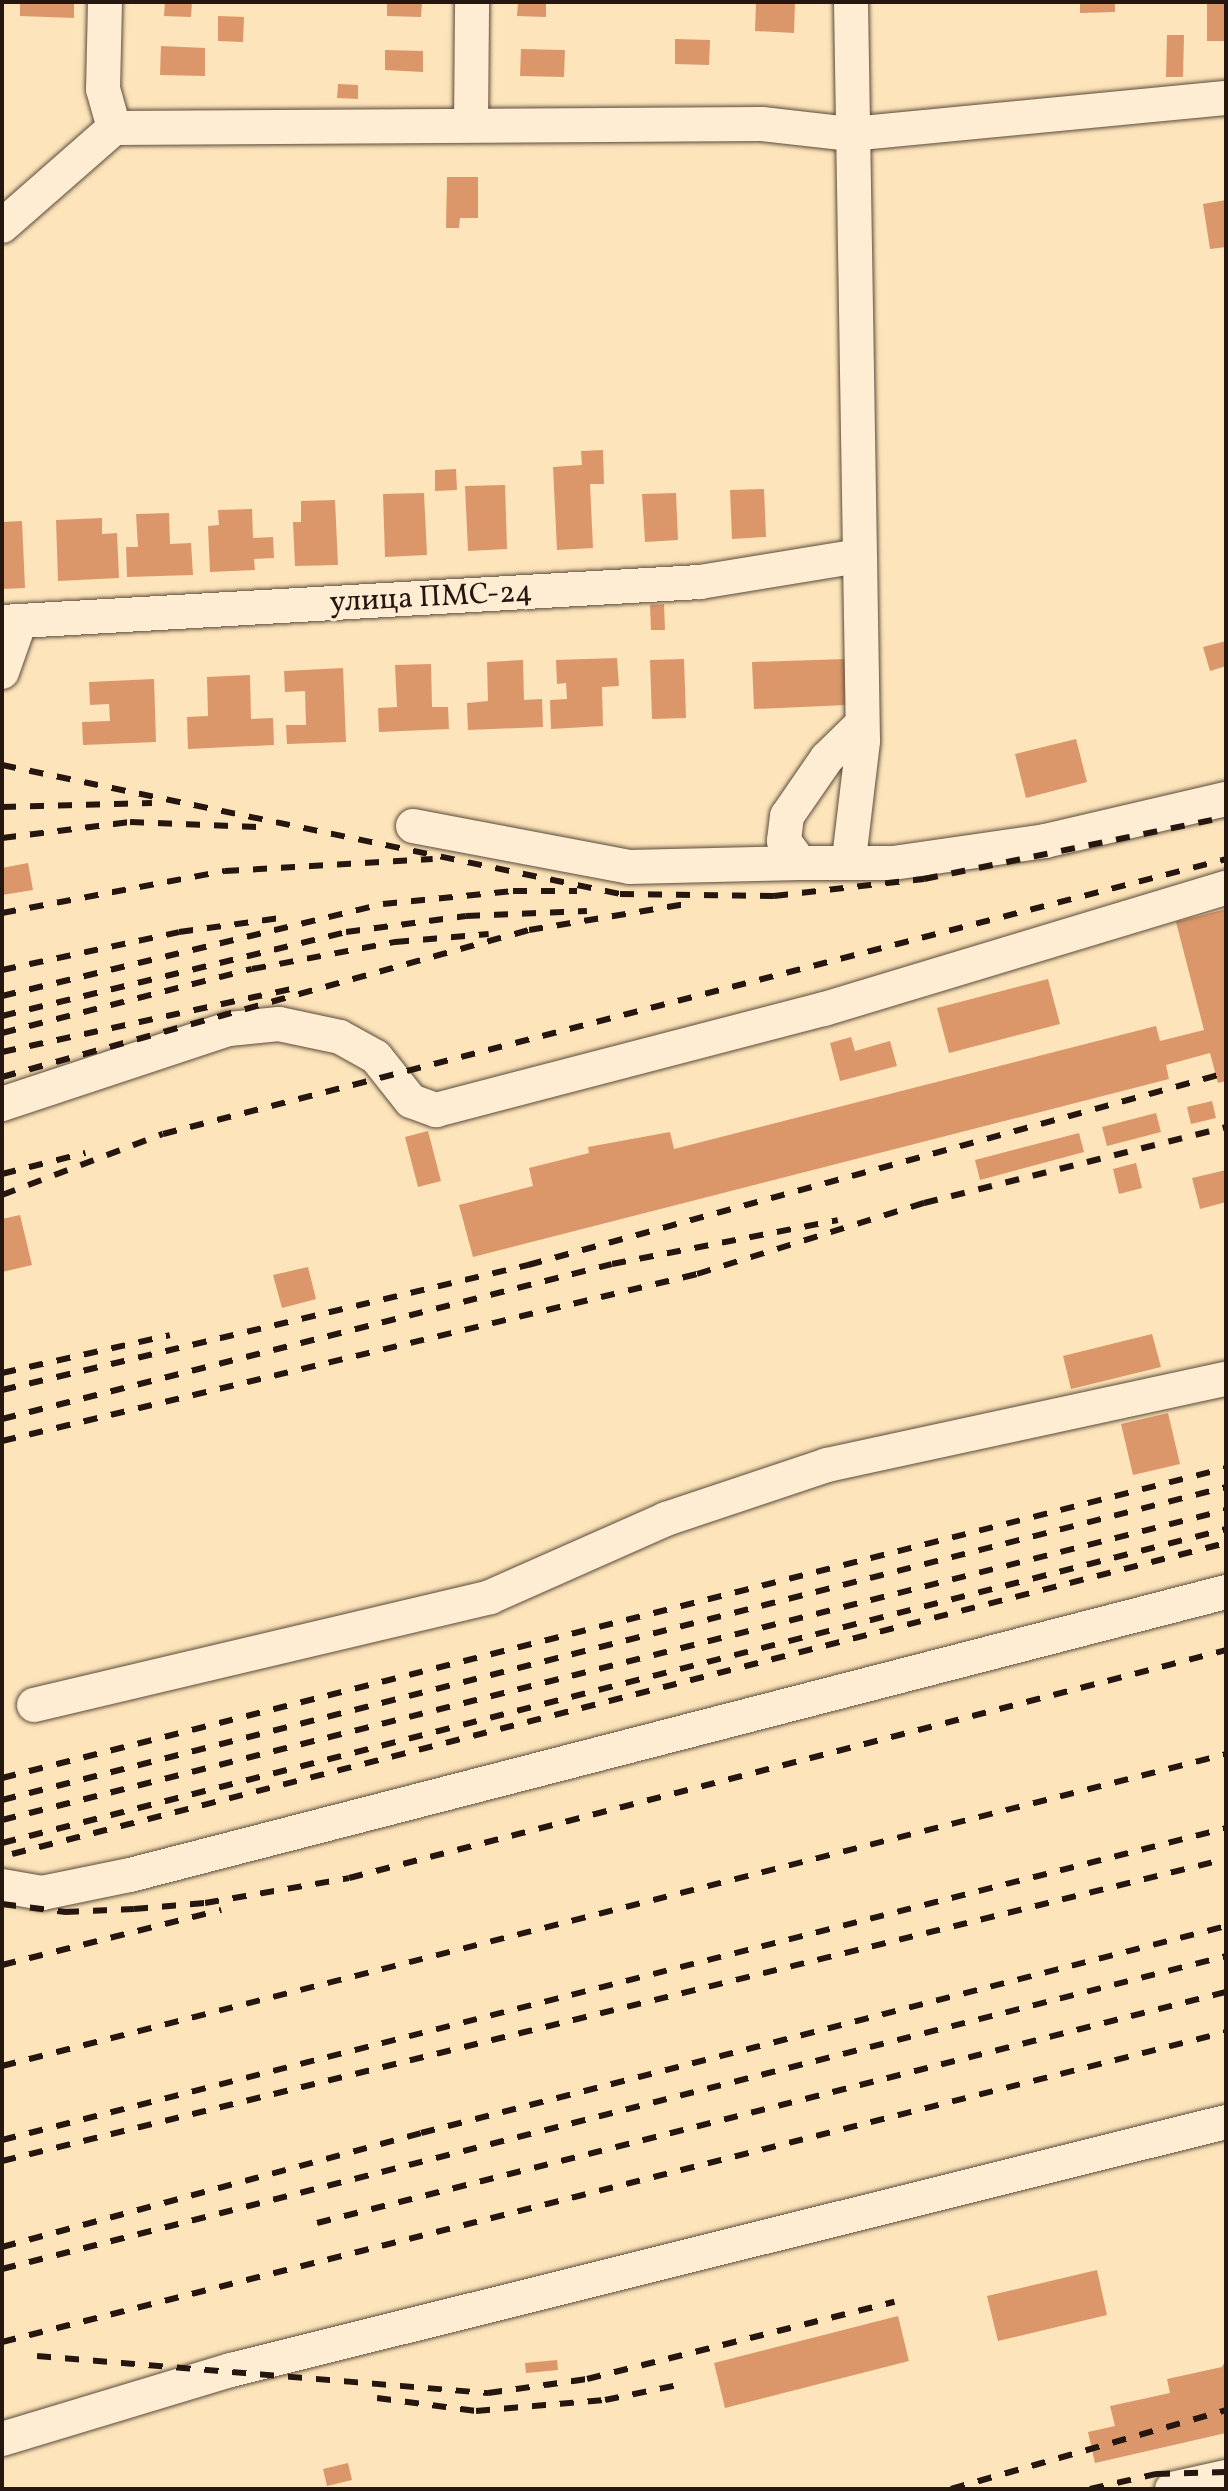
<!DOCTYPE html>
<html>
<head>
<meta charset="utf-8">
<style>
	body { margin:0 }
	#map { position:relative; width:1228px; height:2491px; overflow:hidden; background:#fde4ba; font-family:Vollkorn,serif }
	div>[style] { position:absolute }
	.building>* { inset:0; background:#db976a }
	.roads { filter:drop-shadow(0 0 2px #5b4a3a) drop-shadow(0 0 2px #5b4a3a) }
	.minor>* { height:34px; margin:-17px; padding:0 17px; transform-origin:17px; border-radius:17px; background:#feedd2 }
	.rail>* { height:6px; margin-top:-3px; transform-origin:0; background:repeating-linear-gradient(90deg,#251610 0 14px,transparent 0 28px) }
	span { translate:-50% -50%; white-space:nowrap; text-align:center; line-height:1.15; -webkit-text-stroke:6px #feedd2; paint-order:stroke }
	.street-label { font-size:30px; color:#251610 }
	.frame { position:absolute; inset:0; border:4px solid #251610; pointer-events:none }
</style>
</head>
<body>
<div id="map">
	<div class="building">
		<i style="clip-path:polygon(20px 2px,74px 2px,74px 18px,20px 16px)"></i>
		<i style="clip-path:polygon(165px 2px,192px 2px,191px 17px,164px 16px)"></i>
		<i style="clip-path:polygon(387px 2px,422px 2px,421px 17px,387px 16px)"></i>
		<i style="clip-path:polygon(518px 2px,546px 2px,546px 17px,517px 16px)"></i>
		<i style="clip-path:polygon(756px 2px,795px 2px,794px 33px,755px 31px)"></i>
		<i style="clip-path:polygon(1080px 2px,1115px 2px,1115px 12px,1080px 13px)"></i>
		<i style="clip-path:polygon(1207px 2px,1226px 2px,1226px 41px,1207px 41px)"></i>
		<i style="clip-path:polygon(218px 16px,244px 17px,243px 42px,218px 41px)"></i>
		<i style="clip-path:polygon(1167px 35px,1184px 35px,1183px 77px,1166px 77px)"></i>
		<i style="clip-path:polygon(675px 39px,710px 40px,709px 65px,675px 64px)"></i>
		<i style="clip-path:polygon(161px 46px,205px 48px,205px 76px,160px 75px)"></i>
		<i style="clip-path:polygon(521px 49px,565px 50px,564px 77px,520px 76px)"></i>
		<i style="clip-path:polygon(385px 50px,423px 51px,423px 72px,385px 70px)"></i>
		<i style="clip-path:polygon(338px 84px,358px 85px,358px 99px,337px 98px)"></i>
		<i style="clip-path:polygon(447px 177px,478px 177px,478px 218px,460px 218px,459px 228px,446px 228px)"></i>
		<i style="clip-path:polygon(1226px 200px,1226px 247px,1210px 249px,1203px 204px)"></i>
		<i style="clip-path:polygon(603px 450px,604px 484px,590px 484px,593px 548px,557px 550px,553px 467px,582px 465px,581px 451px)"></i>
		<i style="clip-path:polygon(456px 469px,457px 490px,435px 491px,435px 470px)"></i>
		<i style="clip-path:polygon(505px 485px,507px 549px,468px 551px,465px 486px)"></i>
		<i style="clip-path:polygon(764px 489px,766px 537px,732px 539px,730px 490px)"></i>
		<i style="clip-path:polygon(424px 493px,427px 555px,385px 557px,383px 494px)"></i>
		<i style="clip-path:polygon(676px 493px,678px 540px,645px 542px,642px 494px)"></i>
		<i style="clip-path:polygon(335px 500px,338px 565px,295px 566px,293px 522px,301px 522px,301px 501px)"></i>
		<i style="clip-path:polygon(252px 509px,253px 538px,273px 537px,274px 558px,254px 559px,255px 570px,210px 572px,208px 526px,219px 525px,218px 510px)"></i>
		<i style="clip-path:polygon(169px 513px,170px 544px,191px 543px,193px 575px,127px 577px,126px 547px,138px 547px,136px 514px)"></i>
		<i style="clip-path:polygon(102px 518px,102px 534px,117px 533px,119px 578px,58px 581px,56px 520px)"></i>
		<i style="clip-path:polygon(22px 521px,25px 588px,2px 589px,2px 522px)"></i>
		<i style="clip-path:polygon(664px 604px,665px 630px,651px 630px,650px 605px)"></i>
		<i style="clip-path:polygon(1226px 641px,1226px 666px,1210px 671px,1203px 647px)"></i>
		<i style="clip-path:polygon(617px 658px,619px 686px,602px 687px,603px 726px,551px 729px,550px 700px,567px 699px,566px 683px,557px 684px,556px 660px)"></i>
		<i style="clip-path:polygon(684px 659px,686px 718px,652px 719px,650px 660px)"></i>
		<i style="clip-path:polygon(846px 659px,848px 705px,754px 709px,752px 662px)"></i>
		<i style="clip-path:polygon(523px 660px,524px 700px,542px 699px,543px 727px,468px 730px,467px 703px,488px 701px,487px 662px)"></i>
		<i style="clip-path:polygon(431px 664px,432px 707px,448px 707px,449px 729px,379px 732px,378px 708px,397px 707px,395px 665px)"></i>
		<i style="clip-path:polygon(343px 668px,346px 742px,287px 744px,286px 725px,306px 725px,305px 691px,285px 692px,284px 671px)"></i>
		<i style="clip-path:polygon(250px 675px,251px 719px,273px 718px,274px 745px,188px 749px,187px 717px,208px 716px,207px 677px)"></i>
		<i style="clip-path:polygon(154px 679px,156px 742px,83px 745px,82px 722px,110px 721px,109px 704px,90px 705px,89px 682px)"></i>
		<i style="clip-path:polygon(1076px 739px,1087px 782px,1026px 798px,1015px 754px)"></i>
		<i style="clip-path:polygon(28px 863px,33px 890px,2px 895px,2px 868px)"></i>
		<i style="clip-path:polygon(1226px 909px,1226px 1081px,1218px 1083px,1210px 1053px,1166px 1065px,1169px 1079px,473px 1257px,459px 1205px,533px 1186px,529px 1168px,589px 1153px,588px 1147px,670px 1132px,674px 1149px,1156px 1026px,1160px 1041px,1204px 1030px,1176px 922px)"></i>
		<i style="clip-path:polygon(1048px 979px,1060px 1024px,949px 1053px,937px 1008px)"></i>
		<i style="clip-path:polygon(851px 1037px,855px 1051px,890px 1041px,897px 1066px,840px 1081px,830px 1043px)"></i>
		<i style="clip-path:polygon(1212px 1101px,1216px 1118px,1191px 1124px,1187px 1107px)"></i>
		<i style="clip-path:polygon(1156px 1113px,1161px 1132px,1107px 1146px,1102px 1127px)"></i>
		<i style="clip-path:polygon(428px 1131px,441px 1181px,418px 1187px,405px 1137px)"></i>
		<i style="clip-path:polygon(1079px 1133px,1084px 1152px,980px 1180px,975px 1160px)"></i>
		<i style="clip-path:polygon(1136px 1163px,1142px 1188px,1119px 1194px,1113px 1169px)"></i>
		<i style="clip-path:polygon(1226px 1170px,1226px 1202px,1200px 1209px,1192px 1178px)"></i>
		<i style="clip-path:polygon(20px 1215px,32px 1265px,2px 1272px,2px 1219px)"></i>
		<i style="clip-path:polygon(308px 1267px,316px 1299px,282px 1308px,273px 1275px)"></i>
		<i style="clip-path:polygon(1152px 1334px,1161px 1367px,1071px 1389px,1063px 1356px)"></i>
		<i style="clip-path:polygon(1168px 1413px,1180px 1464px,1133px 1475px,1121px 1424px)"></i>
		<i style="clip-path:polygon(1097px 2270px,1107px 2315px,998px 2341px,987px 2296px)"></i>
		<i style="clip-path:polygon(898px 2316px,909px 2361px,725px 2408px,714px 2363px)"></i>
		<i style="clip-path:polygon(557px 2360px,558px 2370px,526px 2373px,525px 2363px)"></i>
		<i style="clip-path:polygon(1226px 2360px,1226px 2433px,1095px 2463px,1088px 2432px,1115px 2426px,1110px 2406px,1170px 2393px,1167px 2379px,1222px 2367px)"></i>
		<i style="clip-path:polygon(348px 2463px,352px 2480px,327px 2486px,323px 2469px)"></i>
	</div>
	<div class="roads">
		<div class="minor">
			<i style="left:105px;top:2px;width:87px;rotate:91.3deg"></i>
			<i style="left:103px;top:89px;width:41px;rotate:74.2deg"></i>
			<i style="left:471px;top:125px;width:123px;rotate:-89.5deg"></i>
			<i style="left:2px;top:226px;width:149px;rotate:-41.2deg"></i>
			<i style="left:114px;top:128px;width:648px;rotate:-0.35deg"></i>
			<i style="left:762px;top:124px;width:90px;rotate:6.4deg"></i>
			<i style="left:851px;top:134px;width:377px;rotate:-5.5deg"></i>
			<i style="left:2px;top:622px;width:699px;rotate:-3.28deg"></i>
			<i style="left:700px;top:582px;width:161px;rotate:-9.3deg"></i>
			<i style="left:2px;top:672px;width:54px;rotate:-70.6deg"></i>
			<i style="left:862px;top:724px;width:49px;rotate:135.8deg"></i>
			<i style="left:827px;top:758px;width:70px;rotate:124.6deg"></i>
			<i style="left:787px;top:816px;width:25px;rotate:97deg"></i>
			<i style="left:784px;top:841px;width:27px;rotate:54deg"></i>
			<i style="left:800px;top:863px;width:93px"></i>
			<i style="left:893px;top:863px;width:154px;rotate:-8.2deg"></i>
			<i style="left:1045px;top:841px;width:186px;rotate:-13.1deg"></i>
			<i style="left:413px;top:826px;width:220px;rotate:10.7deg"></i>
			<i style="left:629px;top:867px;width:171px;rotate:-1.3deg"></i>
			<i style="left:849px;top:859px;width:119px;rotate:-83.2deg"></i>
			<i style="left:863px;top:741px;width:739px;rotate:-90.93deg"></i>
			<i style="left:2px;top:1104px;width:239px;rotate:-18.3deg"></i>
			<i style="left:229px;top:1029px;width:50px;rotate:-5.7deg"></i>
			<i style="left:279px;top:1024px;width:62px;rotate:12deg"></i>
			<i style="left:340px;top:1037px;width:41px;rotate:29.1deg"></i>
			<i style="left:376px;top:1057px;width:56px;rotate:51.5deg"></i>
			<i style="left:411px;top:1101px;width:27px;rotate:20deg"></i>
			<i style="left:436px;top:1110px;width:401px;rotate:-14.6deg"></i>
			<i style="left:824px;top:1009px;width:420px;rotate:-16.8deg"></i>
			<i style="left:34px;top:1705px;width:469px;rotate:-13.3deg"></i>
			<i style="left:490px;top:1597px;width:193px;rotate:-23.9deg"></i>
			<i style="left:666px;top:1519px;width:170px;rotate:-18.5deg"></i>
			<i style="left:827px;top:1465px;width:408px;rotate:-12.2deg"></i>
			<i style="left:2px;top:1886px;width:41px;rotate:9.9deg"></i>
			<i style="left:42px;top:1893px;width:90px;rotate:-11.6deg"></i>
			<i style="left:130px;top:1875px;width:1132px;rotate:-14.48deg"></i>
			<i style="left:2px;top:2439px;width:239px;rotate:-16.8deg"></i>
			<i style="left:231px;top:2370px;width:1025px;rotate:-14deg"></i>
			<i style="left:1172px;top:2489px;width:55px;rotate:-12.5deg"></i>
		</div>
	</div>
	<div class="rail">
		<i style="left:2px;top:765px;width:631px;rotate:11.79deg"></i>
		<i style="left:620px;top:894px;width:154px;rotate:0.7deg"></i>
		<i style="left:774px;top:896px;width:151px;rotate:-6.5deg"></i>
		<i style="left:924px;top:879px;width:308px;rotate:-11.6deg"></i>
		<i style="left:2px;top:807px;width:150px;rotate:-1.5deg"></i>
		<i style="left:2px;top:838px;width:129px;rotate:-7.1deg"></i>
		<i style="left:130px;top:822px;width:131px;rotate:2.2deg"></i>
		<i style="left:2px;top:913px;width:227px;rotate:-10.7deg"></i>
		<i style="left:225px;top:871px;width:208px;rotate:-3.3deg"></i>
		<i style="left:2px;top:970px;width:181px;rotate:-12.1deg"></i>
		<i style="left:179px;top:932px;width:102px;rotate:-7.9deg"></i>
		<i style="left:2px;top:996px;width:392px;rotate:-13.6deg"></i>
		<i style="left:383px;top:904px;width:131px;rotate:-5.7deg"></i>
		<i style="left:513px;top:891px;width:64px"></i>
		<i style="left:2px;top:1016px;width:354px;rotate:-13.7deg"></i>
		<i style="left:346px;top:932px;width:121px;rotate:-7.6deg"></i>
		<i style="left:466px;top:916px;width:121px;rotate:-2.4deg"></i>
		<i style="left:2px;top:1033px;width:258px;rotate:-14.4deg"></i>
		<i style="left:252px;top:969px;width:146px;rotate:-10.7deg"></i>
		<i style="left:395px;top:942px;width:94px;rotate:-4.9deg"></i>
		<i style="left:2px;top:1052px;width:300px;rotate:-12.3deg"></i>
		<i style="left:2px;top:1077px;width:547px;rotate:-15.59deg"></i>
		<i style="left:529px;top:930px;width:159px;rotate:-9.4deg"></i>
		<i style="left:2px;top:1174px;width:86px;rotate:-14.2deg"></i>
		<i style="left:2px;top:1195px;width:172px;rotate:-20.8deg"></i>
		<i style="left:163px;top:1134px;width:1098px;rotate:-14.5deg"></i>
		<i style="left:2px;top:1373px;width:172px;rotate:-12.7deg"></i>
		<i style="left:2px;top:1390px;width:541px;rotate:-13.37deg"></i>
		<i style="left:528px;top:1265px;width:724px;rotate:-15.38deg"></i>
		<i style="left:2px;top:1419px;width:629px;rotate:-14.26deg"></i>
		<i style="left:612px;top:1264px;width:230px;rotate:-11deg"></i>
		<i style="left:2px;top:1441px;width:715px;rotate:-13.51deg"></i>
		<i style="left:697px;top:1274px;width:238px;rotate:-17.4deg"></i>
		<i style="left:924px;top:1203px;width:311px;rotate:-14.1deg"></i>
		<i style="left:2px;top:1778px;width:1263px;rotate:-14.21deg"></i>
		<i style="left:2px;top:1800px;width:1263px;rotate:-14.34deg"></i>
		<i style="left:2px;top:1820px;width:1263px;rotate:-14.21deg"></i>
		<i style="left:2px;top:1843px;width:1264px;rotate:-14.39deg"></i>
		<i style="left:12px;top:1854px;width:1253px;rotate:-14.37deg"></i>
		<i style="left:2px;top:1904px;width:64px;rotate:7.2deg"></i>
		<i style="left:65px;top:1912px;width:69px;rotate:-2.5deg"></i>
		<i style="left:134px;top:1909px;width:71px;rotate:-4.8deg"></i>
		<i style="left:205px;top:1903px;width:146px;rotate:-9.8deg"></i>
		<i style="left:349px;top:1878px;width:906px;rotate:-14.57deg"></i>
		<i style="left:2px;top:1965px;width:226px;rotate:-14.1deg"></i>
		<i style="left:2px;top:2066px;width:1263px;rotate:-14.3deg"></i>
		<i style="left:2px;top:2140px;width:1263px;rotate:-14.3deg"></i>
		<i style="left:2px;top:2161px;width:1261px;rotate:-13.86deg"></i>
		<i style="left:317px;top:2223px;width:938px;rotate:-14.26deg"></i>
		<i style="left:2px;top:2247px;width:434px;rotate:-15.2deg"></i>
		<i style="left:421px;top:2133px;width:831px;rotate:-14.42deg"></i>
		<i style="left:2px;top:2269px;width:1263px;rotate:-14.34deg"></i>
		<i style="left:2px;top:2342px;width:1263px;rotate:-14.21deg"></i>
		<i style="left:37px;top:2356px;width:453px;rotate:4.7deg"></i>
		<i style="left:488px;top:2393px;width:100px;rotate:-8deg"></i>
		<i style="left:587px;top:2379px;width:317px;rotate:-14.1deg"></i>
		<i style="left:377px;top:2398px;width:100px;rotate:7.5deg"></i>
		<i style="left:476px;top:2411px;width:129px;rotate:-4.9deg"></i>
		<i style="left:605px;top:2400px;width:80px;rotate:-11.6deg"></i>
		<i style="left:951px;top:2489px;width:286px;rotate:-16deg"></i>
		<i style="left:1090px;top:2489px;width:68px;rotate:-12.8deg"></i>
		<i style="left:1156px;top:2474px;width:70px;rotate:-1.6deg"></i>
	</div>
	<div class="street-label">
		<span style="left:431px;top:598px;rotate:-3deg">улица ПМС-24</span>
	</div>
	<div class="frame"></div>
</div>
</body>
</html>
